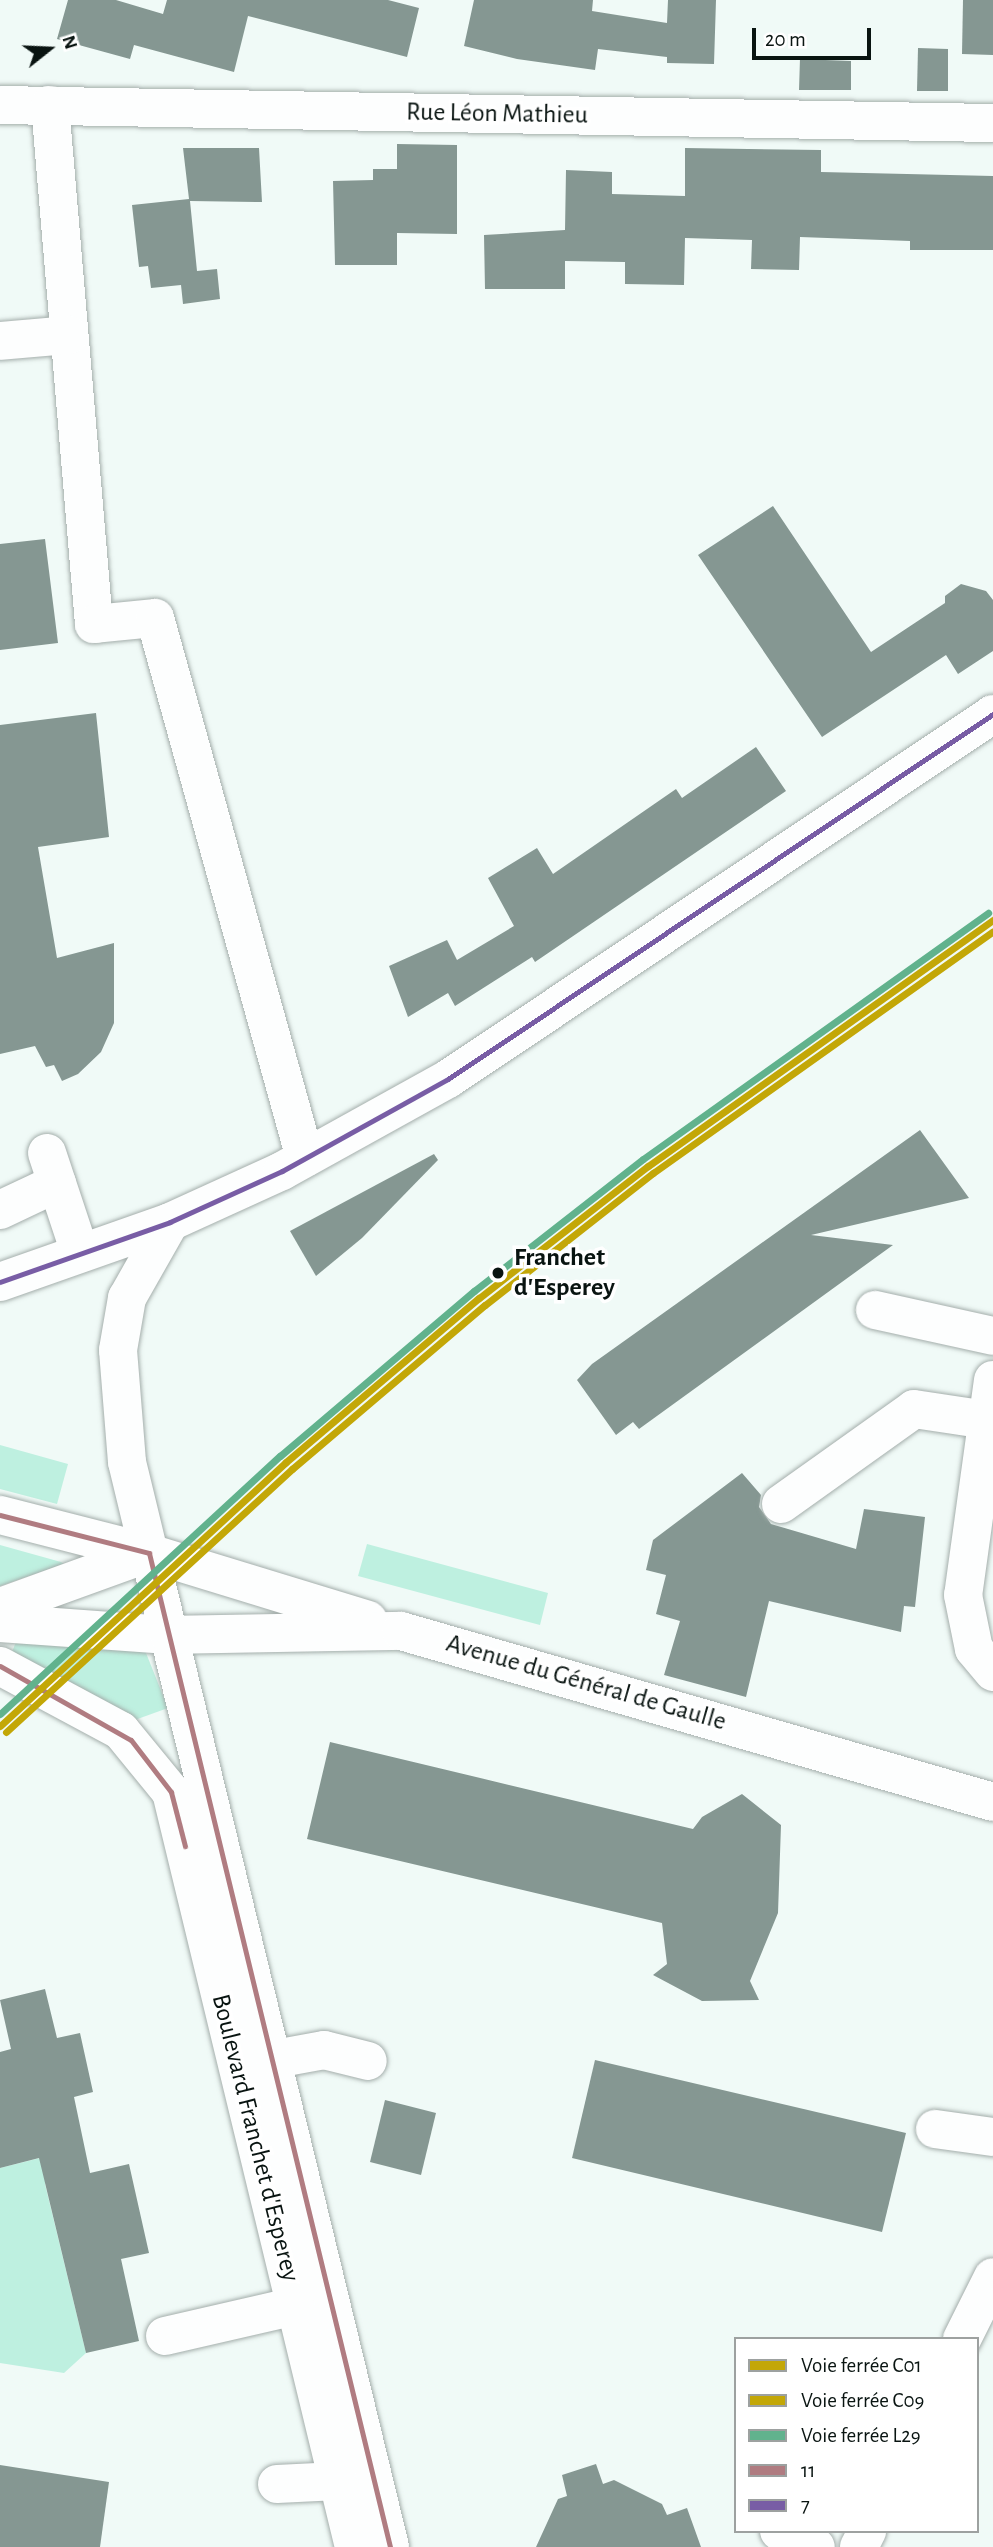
<!DOCTYPE html>
<html>
<head>
<meta charset="utf-8">
<style>
	body { margin:0 }
	#map { position:relative; width:993px; height:2547px; overflow:hidden; background:#f0faf7; font-family:"Alegreya Sans",sans-serif }
	div>[style] { position:absolute }
	.green>* { inset:0; background:#bef0e0 }
	.building>* { inset:0; background:#859792 }
	.roads { filter:drop-shadow(0 0 2px #a4aeab) drop-shadow(0 0 2px #a4aeab) }
	.minor>* { height:38px; margin:-19px; padding:0 19px; transform-origin:19px; border-radius:19px; background:#fdfefe }
	.major>* { height:38px; margin:-19px; padding:0 19px; transform-origin:19px; border-radius:19px; background:#fdfefe }
	.bus-1>* { height:5px; margin:-2.5px; padding:0 2.5px; transform-origin:2.5px; border-radius:2.5px; background:#b07c81 }
	.bus-2>* { height:5px; margin:-2.5px; padding:0 2.5px; transform-origin:2.5px; border-radius:2.5px; background:#785da5 }
	.rail-1>* { height:7px; margin:-3.5px; padding:0 3.5px; transform-origin:3.5px; border-radius:3.5px; background:#c3a707 }
	.rail-2>* { height:7px; margin:-3.5px; padding:0 3.5px; transform-origin:3.5px; border-radius:3.5px; background:#c3a707 }
	.rail-3>* { height:7px; margin:-3.5px; padding:0 3.5px; transform-origin:3.5px; border-radius:3.5px; background:#61b28d }
	.dots>* { width:19px; height:19px; translate:-50% -50%; box-sizing:border-box; border:4px solid #fff; border-radius:50% }
	span { translate:-50% -50%; white-space:nowrap; text-align:center; line-height:1.15; -webkit-text-stroke:7px #fff; paint-order:stroke }
	.street-label { font-size:26px; color:#091411 }
	.stop-label { font-size:26px; color:#091411; font-weight:700 }
	.left { translate:0 -50%; text-align:left }
	.legend { position:absolute; left:734px; top:2337px; width:245px; height:196px; box-sizing:border-box; background:#fff; border:2px solid #9da1a0; margin:0; padding:9px 12px; list-style:none; font-size:21px; color:#091411 }
	.legend li { display:flex; align-items:center; gap:14px; height:35px }
	.legend b { width:35px; border:2px solid #9da1a0 }
	.north { position:absolute; left:14px; top:14px; width:70px; height:70px; -webkit-text-stroke:5px #fff; paint-order:stroke; rotate:72deg; font-size:19px; font-weight:700; line-height:28px; text-align:center; color:#091411 }
	.north::after { content:''; display:block; margin:auto; width:24px; height:32px; background:#091411; clip-path:polygon(50% 0,100% 100%,50% 72%,0 100%) }
	.scale { position:absolute; left:752px; top:28px; width:119px; height:32px; box-sizing:border-box; border:4px solid #091411; border-top:0; padding-left:9px; font-size:21px; line-height:24px; white-space:nowrap; color:#091411; -webkit-text-stroke:5px #fff; paint-order:stroke }
</style>
</head>
<body>
<div id="map">
	<div class="green">
		<i style="clip-path:polygon(0 1445px,68px 1464px,57px 1504px,0 1489px)"></i>
		<i style="clip-path:polygon(367px 1544px,548px 1593px,540px 1625px,358px 1576px)"></i>
		<i style="clip-path:polygon(0 1545px,61px 1562px,64px 1564px,0 1586px)"></i>
		<i style="clip-path:polygon(16px 1642px,144px 1648px,168px 1708px,132px 1721px,12px 1652px)"></i>
		<i style="clip-path:polygon(52px 2155px,45px 2184px,86px 2353px,64px 2373px,0 2363px,0 2168px)"></i>
	</div>
	<div class="building">
		<i style="clip-path:polygon(68px 0,116px 0,163px 14px,167px 0,388px 0,419px 8px,407px 57px,248px 16px,234px 72px,134px 45px,130px 59px,57px 39px)"></i>
		<i style="clip-path:polygon(474px 0,593px 0,592px 11px,667px 23px,668px 0,716px 0,714px 64px,667px 63px,667px 57px,598px 49px,595px 70px,517px 59px,464px 46px)"></i>
		<i style="clip-path:polygon(963px 0,993px 0,993px 55px,962px 54px)"></i>
		<i style="clip-path:polygon(918px 48px,948px 49px,948px 91px,917px 91px)"></i>
		<i style="clip-path:polygon(800px 59px,851px 61px,851px 90px,799px 90px)"></i>
		<i style="clip-path:polygon(397px 144px,457px 145px,457px 234px,397px 233px,397px 265px,335px 265px,333px 181px,373px 180px,373px 169px,397px 169px)"></i>
		<i style="clip-path:polygon(183px 148px,259px 148px,262px 202px,190px 201px,197px 271px,217px 269px,220px 299px,183px 304px,181px 285px,151px 288px,148px 266px,139px 267px,132px 205px,189px 199px)"></i>
		<i style="clip-path:polygon(685px 148px,821px 150px,821px 172px,993px 176px,993px 250px,910px 250px,910px 241px,800px 237px,799px 270px,751px 269px,752px 240px,685px 238px,684px 285px,625px 284px,625px 262px,565px 261px,565px 289px,485px 289px,484px 235px,565px 230px,566px 170px,612px 172px,612px 194px,685px 196px)"></i>
		<i style="clip-path:polygon(773px 506px,871px 652px,945px 603px,945px 596px,961px 584px,986px 591px,993px 600px,993px 651px,958px 674px,946px 655px,822px 737px,698px 555px)"></i>
		<i style="clip-path:polygon(45px 539px,58px 643px,0 650px,0 544px)"></i>
		<i style="clip-path:polygon(96px 713px,109px 837px,38px 847px,57px 958px,114px 943px,114px 1023px,101px 1052px,78px 1074px,62px 1081px,54px 1065px,46px 1067px,35px 1046px,0 1054px,0 725px)"></i>
		<i style="clip-path:polygon(756px 747px,786px 791px,535px 962px,532px 957px,455px 1006px,448px 993px,408px 1017px,389px 966px,447px 940px,457px 960px,514px 926px,488px 878px,537px 848px,553px 874px,676px 789px,682px 798px)"></i>
		<i style="clip-path:polygon(920px 1130px,969px 1198px,811px 1235px,893px 1245px,639px 1429px,633px 1422px,616px 1435px,577px 1380px,592px 1364px)"></i>
		<i style="clip-path:polygon(434px 1154px,438px 1160px,362px 1238px,316px 1276px,290px 1231px)"></i>
		<i style="clip-path:polygon(742px 1473px,761px 1495px,759px 1507px,771px 1524px,856px 1549px,864px 1509px,925px 1517px,915px 1607px,904px 1606px,901px 1632px,769px 1601px,746px 1697px,664px 1675px,680px 1621px,656px 1614px,666px 1575px,646px 1570px,653px 1540px)"></i>
		<i style="clip-path:polygon(330px 1742px,693px 1829px,702px 1817px,742px 1794px,781px 1825px,778px 1913px,750px 1981px,759px 2000px,702px 2001px,653px 1975px,667px 1964px,662px 1923px,307px 1839px)"></i>
		<i style="clip-path:polygon(45px 1989px,57px 2038px,80px 2033px,93px 2092px,74px 2097px,90px 2173px,129px 2164px,149px 2253px,121px 2259px,139px 2341px,86px 2353px,39px 2158px,0 2168px,0 2052px,11px 2049px,0 2000px)"></i>
		<i style="clip-path:polygon(595px 2060px,906px 2133px,882px 2232px,572px 2158px)"></i>
		<i style="clip-path:polygon(385px 2100px,436px 2113px,421px 2175px,370px 2162px)"></i>
		<i style="clip-path:polygon(596px 2464px,603px 2484px,614px 2480px,662px 2504px,667px 2515px,687px 2508px,701px 2547px,536px 2547px,558px 2499px,567px 2496px,562px 2475px)"></i>
		<i style="clip-path:polygon(0 2465px,109px 2482px,100px 2547px,0 2547px)"></i>
	</div>
	<div class="roads">
		<div class="minor">
			<i style="left:0;top:105px;width:993px;rotate:1.04deg"></i>
			<i style="left:50px;top:105px;width:521px;rotate:85.15deg"></i>
			<i style="left:94px;top:624px;width:61px;rotate:-5.6deg"></i>
			<i style="left:155px;top:618px;width:560px;rotate:74.48deg"></i>
			<i style="left:0;top:341px;width:69px;rotate:-5deg"></i>
			<i style="left:47px;top:1153px;width:105px;rotate:71.7deg"></i>
			<i style="left:0;top:1210px;width:63px;rotate:-25.3deg"></i>
			<i style="left:875px;top:1310px;width:121px;rotate:12.4deg"></i>
			<i style="left:993px;top:1380px;width:217px;rotate:97.9deg"></i>
			<i style="left:963px;top:1595px;width:55px;rotate:78.5deg"></i>
			<i style="left:974px;top:1649px;width:30px;rotate:50deg"></i>
			<i style="left:781px;top:1504px;width:163px;rotate:-35.5deg"></i>
			<i style="left:914px;top:1409px;width:74px;rotate:8.6deg"></i>
			<i style="left:149px;top:1553px;width:1023px;rotate:76.37deg"></i>
			<i style="left:0;top:1666px;width:137px;rotate:28.2deg"></i>
			<i style="left:121px;top:1731px;width:79px;rotate:50.7deg"></i>
			<i style="left:171px;top:1792px;width:777px;rotate:76.38deg"></i>
			<i style="left:275px;top:2059px;width:50px;rotate:-10.4deg"></i>
			<i style="left:324px;top:2050px;width:45px;rotate:14deg"></i>
			<i style="left:935px;top:2129px;width:59px;rotate:7.9deg"></i>
			<i style="left:165px;top:2336px;width:134px;rotate:-12.9deg"></i>
			<i style="left:962px;top:2339px;width:69px;rotate:-63.4deg"></i>
			<i style="left:277px;top:2484px;width:61px;rotate:-2.8deg"></i>
			<i style="left:779px;top:2531px;width:40px;rotate:23.4deg"></i>
			<i style="left:859px;top:2547px;width:18px;rotate:-63deg"></i>
		</div>
		<div class="major">
			<i style="left:0;top:1282px;width:180px;rotate:-19.4deg"></i>
			<i style="left:170px;top:1222px;width:123px;rotate:-24.5deg"></i>
			<i style="left:282px;top:1171px;width:190px;rotate:-29deg"></i>
			<i style="left:448px;top:1079px;width:656px;rotate:-33.81deg"></i>
			<i style="left:0;top:1515px;width:154px;rotate:14.3deg"></i>
			<i style="left:149px;top:1553px;width:229px;rotate:17deg"></i>
			<i style="left:149px;top:1553px;width:94px;rotate:-103.6deg"></i>
			<i style="left:127px;top:1462px;width:112px;rotate:-94.6deg"></i>
			<i style="left:118px;top:1350px;width:53px;rotate:-80.2deg"></i>
			<i style="left:127px;top:1298px;width:87px;rotate:-60.5deg"></i>
			<i style="left:0;top:1607px;width:158px;rotate:-19.9deg"></i>
			<i style="left:0;top:1623px;width:169px;rotate:4.1deg"></i>
			<i style="left:169px;top:1635px;width:232px;rotate:-1deg"></i>
			<i style="left:401px;top:1631px;width:616px;rotate:16.11deg"></i>
		</div>
	</div>
	<div class="bus-1">
		<i style="left:0;top:1515px;width:154px;rotate:14.3deg"></i>
		<i style="left:149px;top:1553px;width:1023px;rotate:76.37deg"></i>
		<i style="left:0;top:1666px;width:150px;rotate:29.5deg"></i>
		<i style="left:131px;top:1740px;width:66px;rotate:52.4deg"></i>
		<i style="left:171px;top:1792px;width:56px;rotate:75.5deg"></i>
	</div>
	<div class="bus-2">
		<i style="left:0;top:1282px;width:180px;rotate:-19.4deg"></i>
		<i style="left:170px;top:1222px;width:123px;rotate:-24.5deg"></i>
		<i style="left:282px;top:1171px;width:190px;rotate:-29deg"></i>
		<i style="left:448px;top:1079px;width:656px;rotate:-33.81deg"></i>
	</div>
	<div class="rail-1">
		<i style="left:0;top:1726px;width:389px;rotate:-42.7deg"></i>
		<i style="left:286px;top:1462px;width:253px;rotate:-40.4deg"></i>
		<i style="left:479px;top:1298px;width:214px;rotate:-38deg"></i>
		<i style="left:648px;top:1166px;width:424px;rotate:-35.5deg"></i>
	</div>
	<div class="rail-2">
		<i style="left:6px;top:1732px;width:389px;rotate:-42.6deg"></i>
		<i style="left:292px;top:1469px;width:253px;rotate:-40.4deg"></i>
		<i style="left:485px;top:1305px;width:214px;rotate:-38.2deg"></i>
		<i style="left:653px;top:1173px;width:417px;rotate:-35.4deg"></i>
	</div>
	<div class="rail-3">
		<i style="left:0;top:1714px;width:381px;rotate:-42.7deg"></i>
		<i style="left:280px;top:1456px;width:255px;rotate:-40.4deg"></i>
		<i style="left:474px;top:1291px;width:214px;rotate:-38deg"></i>
		<i style="left:643px;top:1159px;width:424px;rotate:-35.5deg"></i>
	</div>
	<div class="dots">
		<i style="left:498px;top:1273px;background:#091411"></i>
	</div>
	<div class="street-label">
		<span style="left:497px;top:114px;rotate:1deg">Rue Léon Mathieu</span>
		<span style="left:586px;top:1683px;rotate:16deg">Avenue du Général de Gaulle</span>
		<span style="left:255px;top:2138px;rotate:76deg">Boulevard Franchet d'Esperey</span>
	</div>
	<div class="stop-label">
		<span class="left" style="left:514px;top:1273px">Franchet<br>d'Esperey</span>
	</div>
	<ul class="legend">
	<li><b style="height:9px;background:#c3a707"></b>Voie ferrée C01</li>
	<li><b style="height:9px;background:#c3a707"></b>Voie ferrée C09</li>
	<li><b style="height:9px;background:#61b28d"></b>Voie ferrée L29</li>
	<li><b style="height:9px;background:#b07c81"></b>11</li>
	<li><b style="height:9px;background:#785da5"></b>7</li>
	</ul>
	<div class="north">N</div>
	<div class="scale">20 m</div>
</div>
</body>
</html>
